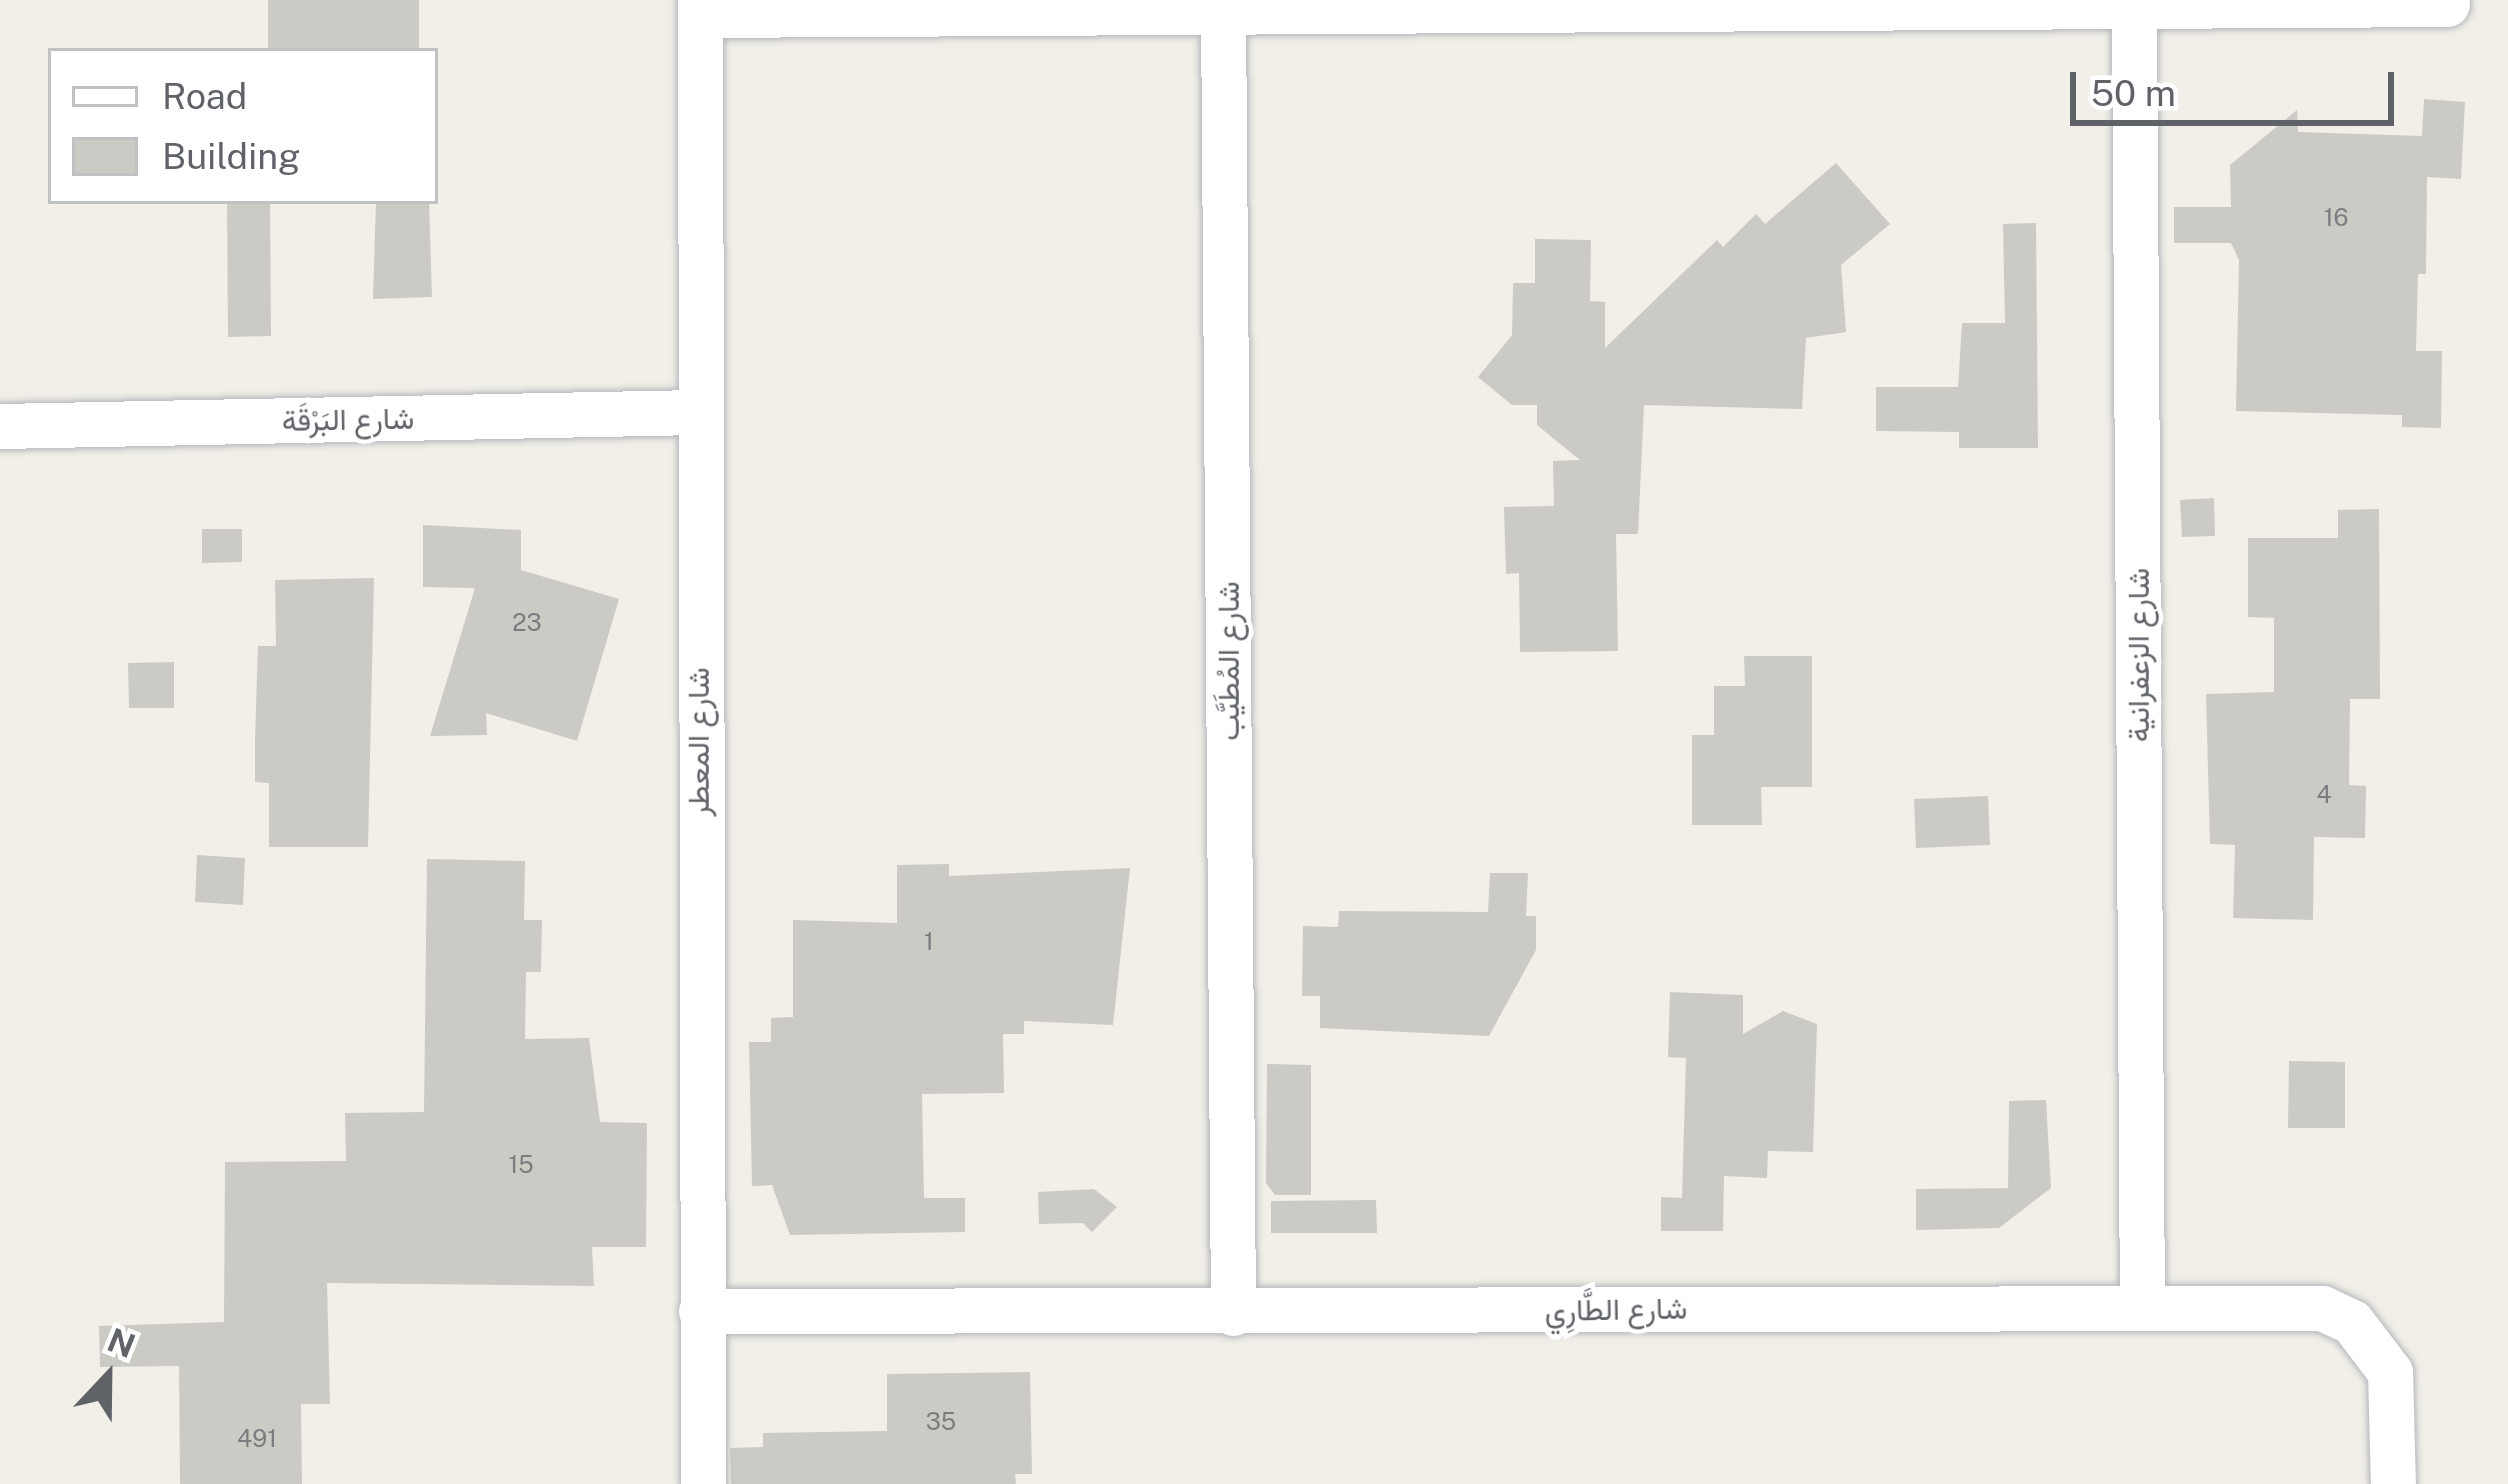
<!DOCTYPE html>
<html>
<head>
<meta charset="utf-8">
<style>
	body { margin:0 }
	#map { position:relative; width:2508px; height:1484px; overflow:hidden; background:#f1efe8; font-family:"Public Sans",Vazirmatn,sans-serif }
	div>[style] { position:absolute }
	.building>* { inset:0; background:#cccac5 }
	.roads { filter:drop-shadow(0 0 3px #b5b8bc) drop-shadow(0 0 3px #b5b8bc) }
	.minor>* { height:45px; margin:-22.5px; padding:0 22.5px; transform-origin:22.5px; border-radius:22.5px; background:#fff }
	span { translate:-50% -50%; white-space:nowrap; text-align:center; line-height:1.15; -webkit-text-stroke:9px #fff; paint-order:stroke }
	.number-label { font-size:24px; color:#7a7d7f }
	.number-label span { -webkit-text-stroke-width:0 }
	.street-label { font-size:30px; color:#5f6368 }
	.legend { position:absolute; left:48px; top:48px; width:390px; height:156px; box-sizing:border-box; background:#fff; border:3px solid #bfc1c3; margin:0; padding:15px 21px; list-style:none; font-size:36px; color:#5f6368 }
	.legend li { display:flex; align-items:center; gap:24px; height:60px }
	.legend b { width:60px; border:3px solid #bfc1c3 }
	.north { position:absolute; left:48px; top:1316px; width:120px; height:120px; -webkit-text-stroke:9px #fff; paint-order:stroke; rotate:22deg; font-size:33px; font-weight:700; line-height:48px; text-align:center; color:#5f6368 }
	.north::after { content:''; display:block; margin:auto; width:42px; height:54px; background:#5f6368; clip-path:polygon(50% 0,100% 100%,50% 72%,0 100%) }
	.scale { position:absolute; left:2070px; top:72px; width:324px; height:54px; box-sizing:border-box; border:6px solid #5f6368; border-top:0; padding-left:15px; font-size:36px; line-height:42px; white-space:nowrap; color:#5f6368; -webkit-text-stroke:9px #fff; paint-order:stroke }
</style>
</head>
<body>
<div id="map">
	<div class="building">
		<i style="clip-path:polygon(268px 0,419px 0,419px 51px,268px 51px)"></i>
		<i style="clip-path:polygon(2424px 99px,2465px 102px,2461px 179px,2427px 177px,2426px 274px,2418px 274px,2416px 351px,2442px 351px,2441px 428px,2402px 427px,2402px 415px,2236px 411px,2239px 260px,2231px 243px,2174px 243px,2174px 207px,2231px 207px,2230px 165px,2297px 110px,2298px 132px,2422px 136px)"></i>
		<i style="clip-path:polygon(1836px 163px,1890px 224px,1841px 265px,1846px 332px,1806px 338px,1802px 409px,1644px 405px,1638px 534px,1616px 534px,1618px 651px,1520px 652px,1519px 573px,1506px 574px,1504px 507px,1554px 506px,1553px 461px,1580px 460px,1537px 425px,1537px 405px,1512px 405px,1478px 377px,1512px 335px,1513px 283px,1535px 283px,1535px 239px,1591px 240px,1590px 301px,1605px 302px,1605px 348px,1717px 240px,1723px 247px,1756px 214px,1765px 224px)"></i>
		<i style="clip-path:polygon(227px 201px,270px 201px,271px 336px,228px 337px)"></i>
		<i style="clip-path:polygon(376px 201px,429px 201px,432px 297px,373px 299px)"></i>
		<i style="clip-path:polygon(2036px 223px,2038px 448px,1959px 448px,1959px 432px,1876px 431px,1876px 387px,1958px 387px,1962px 323px,2005px 323px,2003px 224px)"></i>
		<i style="clip-path:polygon(2214px 498px,2215px 536px,2182px 537px,2180px 500px)"></i>
		<i style="clip-path:polygon(2379px 509px,2380px 699px,2350px 699px,2349px 785px,2366px 786px,2365px 838px,2314px 837px,2313px 920px,2233px 918px,2235px 845px,2210px 844px,2206px 694px,2274px 692px,2274px 618px,2248px 617px,2248px 538px,2338px 538px,2338px 510px)"></i>
		<i style="clip-path:polygon(423px 525px,521px 530px,521px 570px,619px 599px,577px 741px,486px 713px,487px 735px,430px 736px,475px 588px,423px 587px)"></i>
		<i style="clip-path:polygon(202px 529px,242px 529px,242px 562px,202px 563px)"></i>
		<i style="clip-path:polygon(374px 578px,368px 847px,269px 847px,269px 783px,255px 782px,255px 739px,258px 646px,276px 646px,275px 580px)"></i>
		<i style="clip-path:polygon(1744px 656px,1812px 656px,1812px 787px,1761px 787px,1762px 825px,1692px 825px,1692px 735px,1714px 735px,1714px 686px,1745px 686px)"></i>
		<i style="clip-path:polygon(174px 662px,174px 708px,129px 708px,128px 663px)"></i>
		<i style="clip-path:polygon(1988px 796px,1990px 845px,1916px 848px,1914px 799px)"></i>
		<i style="clip-path:polygon(197px 855px,245px 858px,243px 905px,195px 902px)"></i>
		<i style="clip-path:polygon(427px 859px,525px 861px,524px 920px,542px 920px,541px 972px,526px 972px,525px 1039px,589px 1038px,600px 1122px,647px 1123px,646px 1247px,592px 1247px,594px 1286px,327px 1283px,330px 1404px,301px 1404px,302px 1484px,180px 1484px,179px 1366px,100px 1367px,99px 1326px,224px 1322px,225px 1162px,346px 1161px,345px 1113px,424px 1112px)"></i>
		<i style="clip-path:polygon(949px 864px,949px 876px,1130px 868px,1113px 1025px,1024px 1021px,1024px 1034px,1003px 1034px,1004px 1093px,922px 1094px,924px 1198px,965px 1198px,965px 1232px,790px 1235px,772px 1185px,752px 1186px,749px 1042px,771px 1042px,771px 1018px,793px 1017px,793px 920px,897px 923px,897px 865px)"></i>
		<i style="clip-path:polygon(1490px 873px,1528px 873px,1526px 916px,1536px 916px,1536px 950px,1489px 1036px,1320px 1028px,1320px 996px,1302px 996px,1303px 926px,1338px 927px,1339px 911px,1488px 912px)"></i>
		<i style="clip-path:polygon(1670px 992px,1743px 995px,1743px 1034px,1783px 1011px,1817px 1024px,1813px 1152px,1768px 1151px,1767px 1178px,1724px 1176px,1723px 1231px,1661px 1231px,1661px 1197px,1682px 1198px,1686px 1058px,1668px 1057px)"></i>
		<i style="clip-path:polygon(2289px 1061px,2345px 1062px,2345px 1128px,2288px 1128px)"></i>
		<i style="clip-path:polygon(1267px 1064px,1311px 1065px,1311px 1195px,1275px 1195px,1266px 1183px)"></i>
		<i style="clip-path:polygon(2046px 1100px,2051px 1188px,1999px 1228px,1916px 1230px,1916px 1189px,2023px 1188px,2008px 1188px,2009px 1101px)"></i>
		<i style="clip-path:polygon(1094px 1189px,1117px 1207px,1092px 1232px,1083px 1223px,1039px 1224px,1038px 1192px)"></i>
		<i style="clip-path:polygon(1376px 1200px,1377px 1233px,1271px 1233px,1271px 1201px)"></i>
		<i style="clip-path:polygon(1030px 1372px,1032px 1474px,1015px 1474px,1016px 1484px,731px 1484px,730px 1448px,763px 1447px,763px 1433px,887px 1431px,887px 1374px)"></i>
	</div>
	<div class="roads">
		<div class="minor">
			<i style="left:700px;top:0;width:1484px;rotate:89.88deg"></i>
			<i style="left:2134px;top:7px;width:1297px;rotate:89.65deg"></i>
			<i style="left:1223px;top:9px;width:1304px;rotate:89.56deg"></i>
			<i style="left:700px;top:15px;width:1747px;rotate:-0.36deg"></i>
			<i style="left:0;top:426px;width:696px;rotate:-1.15deg"></i>
			<i style="left:701px;top:1311px;width:1621px;rotate:-0.11deg"></i>
			<i style="left:2322px;top:1308px;width:33px;rotate:25deg"></i>
			<i style="left:2352px;top:1322px;width:63px;rotate:52.8deg"></i>
			<i style="left:2390px;top:1372px;width:112px;rotate:88.5deg"></i>
		</div>
	</div>
	<div class="number-label">
		<span style="left:2336px;top:218px">16</span>
		<span style="left:527px;top:623px">23</span>
		<span style="left:2324px;top:795px">4</span>
		<span style="left:929px;top:942px">1</span>
		<span style="left:521px;top:1165px">15</span>
		<span style="left:941px;top:1422px">35</span>
		<span style="left:257px;top:1439px">491</span>
	</div>
	<div class="street-label">
		<span style="left:348px;top:419px;rotate:-1deg">شارع البَرْقَة</span>
		<span style="left:2138px;top:655px;rotate:-90deg">شارع الزعفرانية</span>
		<span style="left:1228px;top:661px;rotate:-90deg">شارع المُطَيَّب</span>
		<span style="left:698px;top:742px;rotate:-90deg">شارع المعطر</span>
		<span style="left:1616px;top:1309px;rotate:-1deg">شارع الطَّارِي</span>
	</div>
	<ul class="legend">
	<li><b style="height:15px;background:#fff"></b>Road</li>
	<li><b style="height:33px;background:#cccac5"></b>Building</li>
	</ul>
	<div class="north">N</div>
	<div class="scale">50 m</div>
</div>
</body>
</html>
